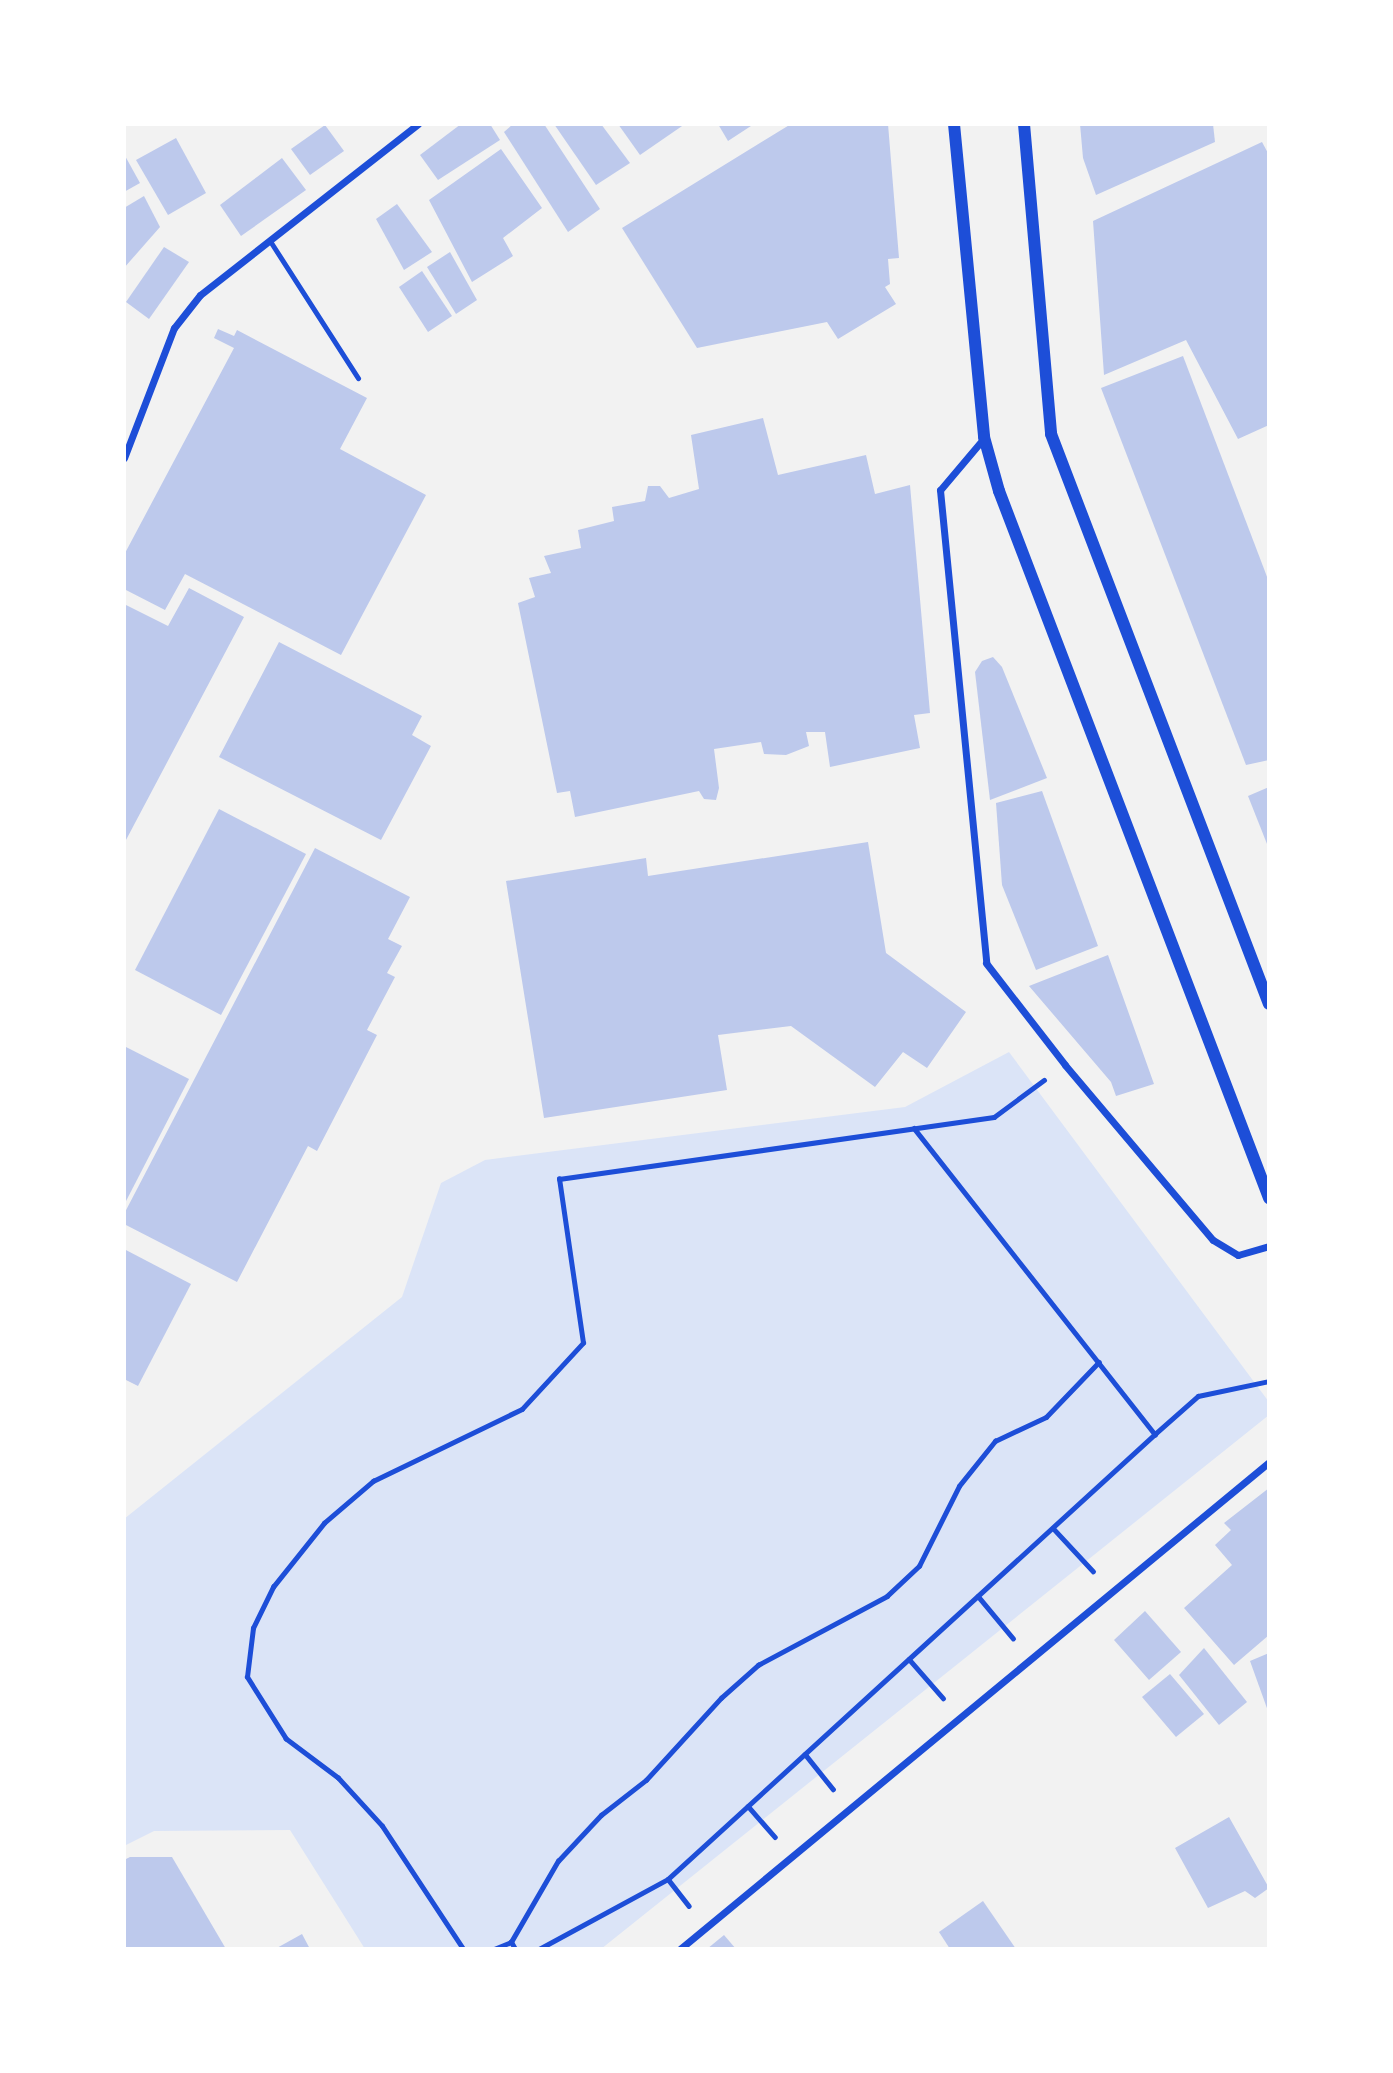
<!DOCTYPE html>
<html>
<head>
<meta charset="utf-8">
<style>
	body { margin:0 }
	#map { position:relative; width:1393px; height:2073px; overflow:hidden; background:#f2f2f2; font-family:"Asap Condensed",sans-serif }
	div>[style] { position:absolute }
	.green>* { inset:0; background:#dbe4f7 }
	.building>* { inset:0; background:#bdc9ec }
	.path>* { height:4.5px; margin:-2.25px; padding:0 2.25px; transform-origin:2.25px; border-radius:2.25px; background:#1d4ed8 }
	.service>* { height:5px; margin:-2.5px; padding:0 2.5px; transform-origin:2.5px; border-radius:2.5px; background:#1d4ed8 }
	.minor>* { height:7px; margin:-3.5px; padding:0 3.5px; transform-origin:3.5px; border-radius:3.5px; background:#1d4ed8 }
	.tertiary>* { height:12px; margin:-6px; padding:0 6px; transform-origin:6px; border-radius:6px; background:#1d4ed8 }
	span { translate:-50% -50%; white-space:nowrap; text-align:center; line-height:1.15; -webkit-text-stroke:7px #fff; paint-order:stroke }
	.frame { position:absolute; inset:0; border:126px solid #fff; pointer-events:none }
</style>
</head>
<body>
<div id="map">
	<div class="green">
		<i style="clip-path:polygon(1009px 1052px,1269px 1402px,1269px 1415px,601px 1949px,365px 1949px,290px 1830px,154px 1831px,124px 1846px,124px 1519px,402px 1297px,441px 1183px,485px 1160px,905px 1107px)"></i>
	</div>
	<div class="building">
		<i style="clip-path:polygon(461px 124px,490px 124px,500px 140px,438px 180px,420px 155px)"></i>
		<i style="clip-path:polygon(513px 124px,544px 124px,600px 209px,568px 232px,504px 132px)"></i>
		<i style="clip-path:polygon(554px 124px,601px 124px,630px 163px,596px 185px)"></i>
		<i style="clip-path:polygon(618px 124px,685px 124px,640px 155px)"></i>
		<i style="clip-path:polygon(718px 124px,754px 124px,728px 141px)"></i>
		<i style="clip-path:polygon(791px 124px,888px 124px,899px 258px,888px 259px,890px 284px,885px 287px,896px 304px,838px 339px,827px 322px,697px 348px,622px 228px)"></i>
		<i style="clip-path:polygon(1080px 124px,1213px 124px,1215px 142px,1096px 195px,1083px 158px)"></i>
		<i style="clip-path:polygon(325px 125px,344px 151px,310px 175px,291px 149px)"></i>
		<i style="clip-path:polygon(176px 138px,206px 193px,168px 215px,136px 160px)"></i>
		<i style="clip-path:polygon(1262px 142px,1269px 155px,1269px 425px,1238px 439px,1186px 340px,1104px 375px,1093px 221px)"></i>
		<i style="clip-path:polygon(501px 149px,542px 208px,503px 238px,513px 256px,472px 282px,429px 200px)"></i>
		<i style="clip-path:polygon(124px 154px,140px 183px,124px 192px)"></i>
		<i style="clip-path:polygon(282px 158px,306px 190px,241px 236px,220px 205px)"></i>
		<i style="clip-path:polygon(144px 196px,160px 227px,124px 268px,124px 208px)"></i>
		<i style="clip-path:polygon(397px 204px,432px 252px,404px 270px,376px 219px)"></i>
		<i style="clip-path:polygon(164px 247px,189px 262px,149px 319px,126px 302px)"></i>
		<i style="clip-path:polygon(450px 252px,477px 300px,456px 314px,427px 267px)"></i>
		<i style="clip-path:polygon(422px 271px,452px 316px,428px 332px,399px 287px)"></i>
		<i style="clip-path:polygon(218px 329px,234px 336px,237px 330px,367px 398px,340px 449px,426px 495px,341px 655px,185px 574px,165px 610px,124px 589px,124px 555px,234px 348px,214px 338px)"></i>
		<i style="clip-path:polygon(1183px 356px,1269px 582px,1269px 760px,1246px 765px,1101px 388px)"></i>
		<i style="clip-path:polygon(763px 418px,778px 475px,866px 455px,875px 494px,910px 485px,930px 713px,914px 715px,920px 748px,830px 767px,825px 732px,806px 732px,809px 746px,786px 755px,764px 754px,761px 742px,714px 749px,719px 788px,716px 800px,704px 799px,699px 791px,575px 817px,570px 791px,557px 793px,518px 603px,535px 597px,529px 578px,551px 573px,544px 556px,581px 548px,578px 530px,614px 521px,612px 507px,645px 501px,648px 486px,660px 486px,669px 498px,699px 489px,691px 435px)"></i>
		<i style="clip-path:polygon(189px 588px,244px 617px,126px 840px,124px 604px,168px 626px)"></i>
		<i style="clip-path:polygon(279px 642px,422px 716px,412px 735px,431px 746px,381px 840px,219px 757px)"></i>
		<i style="clip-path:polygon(993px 657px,1002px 667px,1047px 778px,990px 800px,975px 672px,982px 661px)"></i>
		<i style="clip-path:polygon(1269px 787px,1269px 849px,1248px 796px)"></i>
		<i style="clip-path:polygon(1042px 791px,1098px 946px,1036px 970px,1002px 885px,996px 803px)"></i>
		<i style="clip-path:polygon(219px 809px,306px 854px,221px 1015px,135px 970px)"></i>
		<i style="clip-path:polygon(868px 842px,886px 953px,966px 1012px,927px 1068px,903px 1052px,875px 1087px,791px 1026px,718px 1035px,727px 1090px,544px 1118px,506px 881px,646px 858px,648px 876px)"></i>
		<i style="clip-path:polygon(315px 848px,410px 897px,388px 939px,402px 946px,387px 973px,395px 977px,367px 1030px,377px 1035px,317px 1151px,308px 1146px,237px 1282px,124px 1224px,124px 1214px)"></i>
		<i style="clip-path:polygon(1108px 955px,1154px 1084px,1116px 1096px,1111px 1082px,1029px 986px)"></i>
		<i style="clip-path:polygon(124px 1046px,189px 1079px,124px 1205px)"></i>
		<i style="clip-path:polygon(124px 1249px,191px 1284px,138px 1386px,124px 1379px)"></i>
		<i style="clip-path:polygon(1269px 1488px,1269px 1635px,1234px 1665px,1184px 1608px,1232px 1565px,1215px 1545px,1231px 1530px,1224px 1523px)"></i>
		<i style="clip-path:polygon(1145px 1611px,1181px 1652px,1149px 1680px,1114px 1640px)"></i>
		<i style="clip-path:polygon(1204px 1648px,1247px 1702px,1219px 1725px,1179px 1675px)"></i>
		<i style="clip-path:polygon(1269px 1653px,1269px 1711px,1268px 1711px,1250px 1661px)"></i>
		<i style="clip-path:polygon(1170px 1674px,1204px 1714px,1176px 1737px,1142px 1697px)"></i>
		<i style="clip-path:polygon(1229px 1817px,1269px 1888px,1255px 1898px,1245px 1891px,1208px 1908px,1175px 1848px)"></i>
		<i style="clip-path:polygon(130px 1857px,172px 1857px,226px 1949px,124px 1949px,124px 1860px)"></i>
		<i style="clip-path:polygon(983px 1901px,1016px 1949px,950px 1949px,939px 1932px)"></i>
		<i style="clip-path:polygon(302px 1934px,310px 1949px,275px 1949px)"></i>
		<i style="clip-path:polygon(724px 1935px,736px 1949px,707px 1949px)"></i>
	</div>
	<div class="path">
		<i style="left:914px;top:1128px;width:390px;rotate:51.8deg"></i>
		<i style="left:1155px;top:1434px;width:57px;rotate:-41.5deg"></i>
		<i style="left:1198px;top:1396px;width:73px;rotate:-11.9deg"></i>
		<i style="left:1053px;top:1528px;width:59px;rotate:47.1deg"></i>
		<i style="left:978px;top:1596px;width:55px;rotate:50.2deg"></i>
		<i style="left:909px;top:1659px;width:52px;rotate:48.9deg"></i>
		<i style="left:805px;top:1754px;width:45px;rotate:51.3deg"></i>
		<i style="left:748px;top:1806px;width:41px;rotate:48.9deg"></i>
		<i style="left:668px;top:1879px;width:34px;rotate:52deg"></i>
		<i style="left:463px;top:1949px;width:147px;rotate:-123.4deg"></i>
		<i style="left:382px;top:1826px;width:65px;rotate:-132.5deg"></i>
		<i style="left:338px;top:1778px;width:65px;rotate:-143.1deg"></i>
		<i style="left:286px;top:1739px;width:73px;rotate:-122.2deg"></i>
		<i style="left:247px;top:1677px;width:49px;rotate:-83deg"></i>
		<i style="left:253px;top:1628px;width:46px;rotate:-64deg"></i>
		<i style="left:273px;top:1587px;width:82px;rotate:-51.4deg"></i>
		<i style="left:324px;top:1523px;width:65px;rotate:-40.6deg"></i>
		<i style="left:373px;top:1481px;width:165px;rotate:-25.8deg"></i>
		<i style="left:522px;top:1409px;width:90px;rotate:-47.3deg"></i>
		<i style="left:583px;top:1343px;width:166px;rotate:-98.3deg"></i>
		<i style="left:559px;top:1179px;width:439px;rotate:-8.1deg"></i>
		<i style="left:994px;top:1117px;width:62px;rotate:-36.5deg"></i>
		<i style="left:494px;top:1949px;width:18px;rotate:-22deg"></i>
		<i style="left:515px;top:1949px;width:8px;rotate:-120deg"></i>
		<i style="left:511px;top:1942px;width:94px;rotate:-59.9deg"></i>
		<i style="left:558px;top:1861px;width:63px;rotate:-46.9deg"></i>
		<i style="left:601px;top:1815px;width:57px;rotate:-37.9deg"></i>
		<i style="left:646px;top:1780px;width:111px;rotate:-47.6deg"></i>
		<i style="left:721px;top:1698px;width:50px;rotate:-41.7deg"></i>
		<i style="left:758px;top:1665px;width:146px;rotate:-28.1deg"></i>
		<i style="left:887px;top:1596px;width:44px;rotate:-43.2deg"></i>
		<i style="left:919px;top:1566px;width:89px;rotate:-63.4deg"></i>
		<i style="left:959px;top:1486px;width:58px;rotate:-51.3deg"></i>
		<i style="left:995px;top:1441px;width:56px;rotate:-25.2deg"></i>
		<i style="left:1046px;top:1417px;width:76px;rotate:-46.1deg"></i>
		<i style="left:539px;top:1949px;width:147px;rotate:-28.5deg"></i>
		<i style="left:668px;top:1879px;width:660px;rotate:-42.42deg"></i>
	</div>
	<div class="service">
		<i style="left:270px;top:241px;width:163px;rotate:57.3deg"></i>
	</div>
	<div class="minor">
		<i style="left:984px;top:438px;width:68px;rotate:130.2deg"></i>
		<i style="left:940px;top:490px;width:475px;rotate:84.4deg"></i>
		<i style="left:986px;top:963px;width:129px;rotate:52.2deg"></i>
		<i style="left:1065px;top:1065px;width:229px;rotate:49.8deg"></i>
		<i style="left:1213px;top:1240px;width:29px;rotate:31deg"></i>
		<i style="left:1238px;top:1255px;width:32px;rotate:-16deg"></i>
		<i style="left:124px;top:458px;width:139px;rotate:-69deg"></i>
		<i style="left:174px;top:328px;width:42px;rotate:-51.8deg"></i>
		<i style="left:200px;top:295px;width:277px;rotate:-38.1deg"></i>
		<i style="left:680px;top:1949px;width:764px;rotate:-39.58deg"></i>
	</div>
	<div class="tertiary">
		<i style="left:954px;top:124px;width:314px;rotate:84.5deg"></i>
		<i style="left:984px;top:437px;width:56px;rotate:74.5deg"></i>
		<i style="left:999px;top:491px;width:757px;rotate:69.1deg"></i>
		<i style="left:1024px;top:124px;width:311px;rotate:85deg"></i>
		<i style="left:1051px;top:434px;width:610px;rotate:69.07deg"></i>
	</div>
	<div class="frame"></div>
</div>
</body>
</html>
